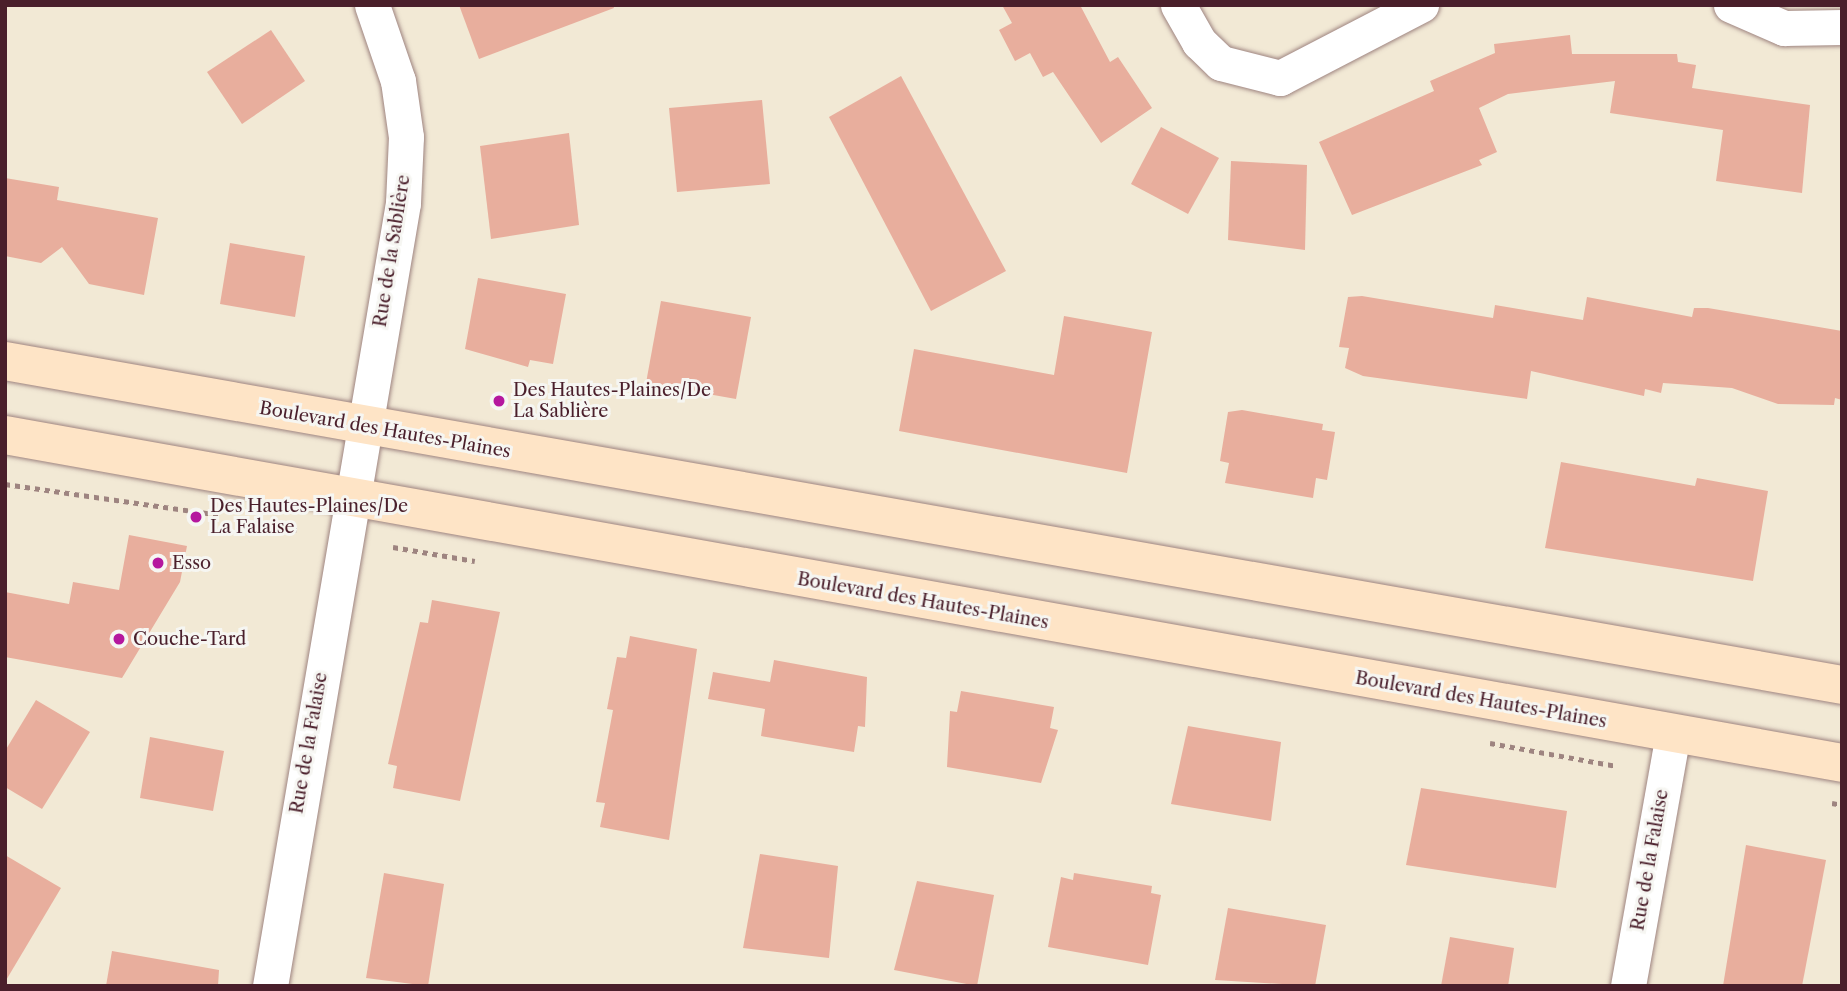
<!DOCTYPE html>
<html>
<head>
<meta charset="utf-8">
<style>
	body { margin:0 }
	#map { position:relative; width:1847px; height:991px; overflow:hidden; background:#f2e9d5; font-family:"Libre Caslon Text",serif }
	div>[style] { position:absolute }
	.building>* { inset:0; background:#e8ae9d }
	.path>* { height:4.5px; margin-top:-2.25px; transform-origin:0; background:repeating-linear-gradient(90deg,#9e8480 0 5px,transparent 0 10px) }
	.roads { filter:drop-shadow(0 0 2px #9e8480) drop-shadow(0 0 2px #9e8480) }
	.street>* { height:35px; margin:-17.5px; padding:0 17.5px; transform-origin:17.5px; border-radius:17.5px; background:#fff }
	.secondary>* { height:38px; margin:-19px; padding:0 19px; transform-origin:19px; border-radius:19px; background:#fee4c6 }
	.dots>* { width:19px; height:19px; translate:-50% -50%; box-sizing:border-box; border:4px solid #f6f6f2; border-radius:50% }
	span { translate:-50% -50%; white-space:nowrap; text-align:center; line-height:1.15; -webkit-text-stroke:6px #f6f6f2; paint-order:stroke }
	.street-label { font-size:18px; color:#4a1f2b }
	.poi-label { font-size:18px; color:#4a1f2b }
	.left { translate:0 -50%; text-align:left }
	.frame { position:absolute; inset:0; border:7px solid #4a1f2b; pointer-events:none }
</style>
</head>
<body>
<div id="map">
	<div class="building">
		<i style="clip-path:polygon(459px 5px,613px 5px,614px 8px,479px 59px)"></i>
		<i style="clip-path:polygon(1002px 5px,1080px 5px,1110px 62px,1118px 57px,1152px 108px,1101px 143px,1053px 72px,1043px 77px,1030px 53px,1015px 61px,999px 30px,1012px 23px)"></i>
		<i style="clip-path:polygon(271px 30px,305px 81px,242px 124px,207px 72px)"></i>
		<i style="clip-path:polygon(1570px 35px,1572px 54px,1677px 54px,1678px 62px,1696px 65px,1692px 88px,1810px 105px,1802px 193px,1716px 181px,1723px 130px,1610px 113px,1615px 81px,1508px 94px,1479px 108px,1497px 152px,1479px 160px,1482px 165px,1352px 215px,1319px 142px,1434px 91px,1430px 81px,1495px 53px,1494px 44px)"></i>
		<i style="clip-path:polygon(901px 76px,1006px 271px,931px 311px,829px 117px)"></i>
		<i style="clip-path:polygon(762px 100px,770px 184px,677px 192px,669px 108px)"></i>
		<i style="clip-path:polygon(1161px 127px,1219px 158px,1188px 214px,1131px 184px)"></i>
		<i style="clip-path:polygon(569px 133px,579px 225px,491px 239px,480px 146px)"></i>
		<i style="clip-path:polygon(1231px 161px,1307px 165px,1305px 250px,1228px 240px)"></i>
		<i style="clip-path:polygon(5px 178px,59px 187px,57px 200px,158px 218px,144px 295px,89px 284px,62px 247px,41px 263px,5px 256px)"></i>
		<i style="clip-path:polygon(230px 243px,305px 256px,295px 317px,220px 304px)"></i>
		<i style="clip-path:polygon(478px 278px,566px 294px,553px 364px,530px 360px,528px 367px,465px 349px)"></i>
		<i style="clip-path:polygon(1362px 296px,1493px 318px,1495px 305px,1583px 320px,1587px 297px,1692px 317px,1694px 308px,1708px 308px,1842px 331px,1842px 400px,1835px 398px,1834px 405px,1778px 404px,1732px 388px,1663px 383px,1661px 393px,1645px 389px,1644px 396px,1531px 371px,1527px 399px,1363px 376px,1345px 368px,1349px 348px,1339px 347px,1348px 297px)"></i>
		<i style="clip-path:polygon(661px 301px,751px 317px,736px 399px,646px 383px)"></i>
		<i style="clip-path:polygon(1064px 316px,1152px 332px,1127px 473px,899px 431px,914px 349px,1054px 375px)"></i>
		<i style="clip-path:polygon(1242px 410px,1323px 424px,1322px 430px,1335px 432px,1327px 480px,1316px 478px,1313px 498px,1225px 483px,1229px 463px,1220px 461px,1228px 412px)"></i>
		<i style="clip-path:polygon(1561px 462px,1695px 486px,1697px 478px,1768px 491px,1753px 581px,1545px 548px)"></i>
		<i style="clip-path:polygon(129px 535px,187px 546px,180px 582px,122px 678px,5px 657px,5px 592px,69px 604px,73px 582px,119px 590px)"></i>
		<i style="clip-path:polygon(432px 600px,500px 612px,460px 801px,393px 788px,397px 766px,388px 764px,420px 622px,428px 623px)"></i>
		<i style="clip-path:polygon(630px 636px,697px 649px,669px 840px,600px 827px,605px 803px,596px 802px,613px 710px,607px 709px,617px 657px,626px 658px)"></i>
		<i style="clip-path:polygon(774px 660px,867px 677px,865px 727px,858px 726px,854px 752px,761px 736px,765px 709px,708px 699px,713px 672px,770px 682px)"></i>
		<i style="clip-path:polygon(961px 691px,1054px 707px,1050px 728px,1058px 730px,1041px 783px,947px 767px,950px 711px,957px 712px)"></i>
		<i style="clip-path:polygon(36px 700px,90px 732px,42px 809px,5px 787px,5px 751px)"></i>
		<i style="clip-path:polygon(1188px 726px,1281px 742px,1271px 821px,1171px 804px)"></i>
		<i style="clip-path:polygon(150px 737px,224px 751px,213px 811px,140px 798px)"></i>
		<i style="clip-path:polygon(1421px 788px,1567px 811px,1556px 888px,1406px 865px)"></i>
		<i style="clip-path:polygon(1746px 845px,1826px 860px,1802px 986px,1723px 986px)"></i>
		<i style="clip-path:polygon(760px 854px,838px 866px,829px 958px,743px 948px)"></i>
		<i style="clip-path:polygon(5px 855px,61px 888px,5px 982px)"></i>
		<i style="clip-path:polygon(384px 873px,444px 884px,428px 986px,366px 978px)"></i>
		<i style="clip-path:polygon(1074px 873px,1152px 886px,1151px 893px,1161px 895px,1148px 965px,1048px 947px,1061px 877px,1073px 880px)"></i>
		<i style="clip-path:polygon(917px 881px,994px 895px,977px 986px,894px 970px)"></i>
		<i style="clip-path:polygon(1228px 908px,1326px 925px,1315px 986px,1215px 980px)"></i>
		<i style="clip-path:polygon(1450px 937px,1514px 948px,1508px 986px,1441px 986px)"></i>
		<i style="clip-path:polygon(112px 951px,219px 970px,218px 986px,106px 986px)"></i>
	</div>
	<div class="path">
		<i style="left:5px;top:484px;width:216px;rotate:8.2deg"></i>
		<i style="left:276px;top:526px;width:21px;rotate:11deg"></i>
		<i style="left:393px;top:547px;width:83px;rotate:9.7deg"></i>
		<i style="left:1490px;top:743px;width:129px;rotate:10.3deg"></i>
		<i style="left:1832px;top:803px;width:10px;rotate:11deg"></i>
	</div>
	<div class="roads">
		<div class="street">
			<i style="left:1178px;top:5px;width:43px;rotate:60.4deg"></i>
			<i style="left:1199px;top:42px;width:30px;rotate:44deg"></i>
			<i style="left:1221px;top:63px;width:61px;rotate:14.3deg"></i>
			<i style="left:1280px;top:78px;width:159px;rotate:-27.4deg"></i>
			<i style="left:1731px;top:5px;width:58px;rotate:23.5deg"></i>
			<i style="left:1784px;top:28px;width:58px;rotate:-1deg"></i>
			<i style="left:270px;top:986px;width:794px;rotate:-80.36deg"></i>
			<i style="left:403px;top:203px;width:66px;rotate:-87.4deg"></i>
			<i style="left:406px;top:137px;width:57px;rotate:-98.1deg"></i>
			<i style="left:398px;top:81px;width:80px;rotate:-108.9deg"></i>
			<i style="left:1628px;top:986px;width:256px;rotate:-79.9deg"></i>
		</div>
		<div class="secondary">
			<i style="left:5px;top:361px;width:1865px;rotate:10deg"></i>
			<i style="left:5px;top:435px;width:1866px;rotate:10.12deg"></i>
		</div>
	</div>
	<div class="dots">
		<i style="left:499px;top:401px;background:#b5179e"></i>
		<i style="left:196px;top:517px;background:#b5179e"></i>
		<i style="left:158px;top:563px;background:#b5179e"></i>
		<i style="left:119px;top:639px;background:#b5179e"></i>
	</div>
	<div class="street-label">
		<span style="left:392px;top:251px;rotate:-81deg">Rue de la Sablière</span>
		<span style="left:385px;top:430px;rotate:10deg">Boulevard des Hautes-Plaines</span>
		<span style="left:923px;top:601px;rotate:10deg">Boulevard des Hautes-Plaines</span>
		<span style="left:1481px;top:700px;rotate:10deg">Boulevard des Hautes-Plaines</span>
		<span style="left:309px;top:743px;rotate:-80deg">Rue de la Falaise</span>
		<span style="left:1650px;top:860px;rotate:-80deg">Rue de la Falaise</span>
	</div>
	<div class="poi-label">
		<span class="left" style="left:513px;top:401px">Des Hautes-Plaines/De<br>La Sablière</span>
		<span class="left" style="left:210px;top:517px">Des Hautes-Plaines/De<br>La Falaise</span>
		<span class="left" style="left:172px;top:563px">Esso</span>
		<span class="left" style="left:133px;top:639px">Couche-Tard</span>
	</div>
	<div class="frame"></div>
</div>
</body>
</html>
